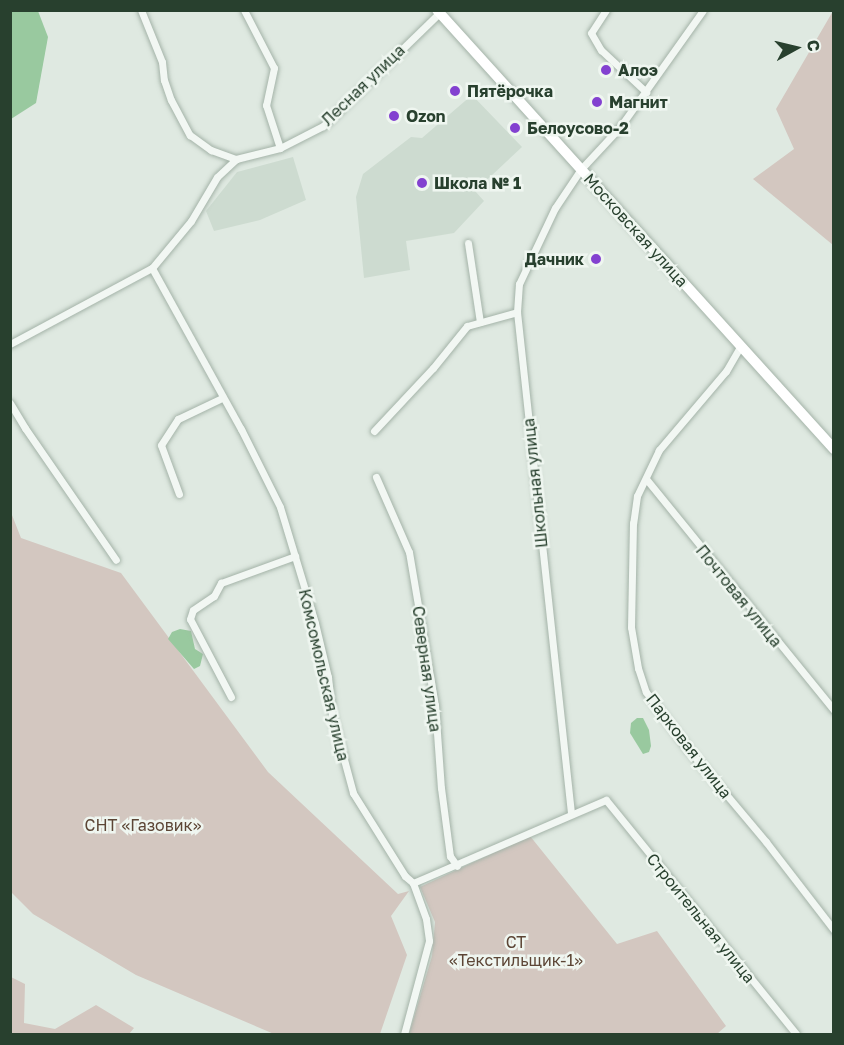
<!DOCTYPE html>
<html>
<head>
<meta charset="utf-8">
<style>
	body { margin:0 }
	#map { position:relative; width:844px; height:1045px; overflow:hidden; background:#dfe9e1; font-family:"Golos Text",sans-serif }
	div>[style] { position:absolute }
	.built>* { inset:0; background:#cddbd0 }
	.green>* { inset:0; background:#d3c7c0 }
	.water>* { inset:0; background:#99c99f }
	.roads { filter:drop-shadow(0 0 2px #a4b3a8) drop-shadow(0 0 2px #a4b3a8) }
	.minor>* { height:7px; margin:-3.5px; padding:0 3.5px; transform-origin:3.5px; border-radius:3.5px; background:#f2f7f3 }
	.trunk>* { height:10px; margin:-5px; padding:0 5px; transform-origin:5px; border-radius:5px; background:#fff }
	.dots>* { width:16px; height:16px; translate:-50% -50%; box-sizing:border-box; border:3px solid #eff6f0; border-radius:50% }
	span { translate:-50% -50%; white-space:nowrap; text-align:center; line-height:1.15; -webkit-text-stroke:5px #eff6f0; paint-order:stroke }
	.poi-label { font-size:16px; color:#28402e; font-weight:700 }
	.left { translate:0 -50%; text-align:left }
	.right { translate:-100% -50%; text-align:right }
	.street-label { font-size:16px; color:#28402e }
	.park-label { font-size:16px; color:#5c4535 }
	.frame { position:absolute; inset:0; border:12px solid #28402e; pointer-events:none }
	.north { position:absolute; left:766px; top:18px; width:60px; height:60px; -webkit-text-stroke:4px #eff6f0; paint-order:stroke; rotate:82deg; font-size:16px; font-weight:700; line-height:24px; text-align:center; color:#28402e }
	.north::after { content:''; display:block; margin:auto; width:21px; height:27px; background:#28402e; clip-path:polygon(50% 0,100% 100%,50% 72%,0 100%) }
</style>
</head>
<body>
<div id="map">
	<div class="built">
		<i style="clip-path:polygon(472px 95px,522px 147px,475px 191px,484px 201px,454px 233px,406px 241px,410px 270px,364px 278px,356px 197px,363px 174px,411px 137px,422px 138px)"></i>
		<i style="clip-path:polygon(293px 157px,306px 200px,260px 220px,214px 231px,206px 211px,237px 172px)"></i>
	</div>
	<div class="green">
		<i style="clip-path:polygon(833px 11px,833px 245px,753px 179px,794px 149px,776px 109px)"></i>
		<i style="clip-path:polygon(10px 510px,21px 538px,121px 573px,268px 772px,398px 894px,409px 891px,391px 916px,407px 955px,380px 1034px,274px 1034px,136px 975px,33px 914px,11px 892px)"></i>
		<i style="clip-path:polygon(530px 836px,617px 944px,657px 931px,726px 1026px,717px 1034px,409px 1034px,432px 956px,435px 922px,420px 887px)"></i>
		<i style="clip-path:polygon(11px 977px,25px 984px,24px 1023px,55px 1029px,96px 1005px,134px 1028px,129px 1034px,11px 1034px)"></i>
	</div>
	<div class="water">
		<i style="clip-path:polygon(11px 10px,38px 11px,48px 37px,36px 103px,11px 119px)"></i>
		<i style="clip-path:polygon(180px 629px,191px 631px,195px 649px,203px 654px,200px 666px,194px 669px,168px 639px,172px 632px)"></i>
		<i style="clip-path:polygon(637px 718px,643px 718px,649px 730px,651px 746px,649px 752px,643px 754px,630px 733px,631px 723px)"></i>
	</div>
	<div class="roads">
		<div class="minor">
			<i style="left:141px;top:10px;width:56px;rotate:68deg"></i>
			<i style="left:162px;top:62px;width:18px;rotate:84deg"></i>
			<i style="left:164px;top:80px;width:21px;rotate:71deg"></i>
			<i style="left:171px;top:100px;width:40px;rotate:62deg"></i>
			<i style="left:190px;top:135px;width:26px;rotate:36deg"></i>
			<i style="left:211px;top:150px;width:27px;rotate:20deg"></i>
			<i style="left:244px;top:10px;width:65px;rotate:62.7deg"></i>
			<i style="left:274px;top:68px;width:38px;rotate:102deg"></i>
			<i style="left:266px;top:105px;width:45px;rotate:72deg"></i>
			<i style="left:606px;top:10px;width:27px;rotate:123deg"></i>
			<i style="left:591px;top:33px;width:20px;rotate:60deg"></i>
			<i style="left:601px;top:50px;width:62px;rotate:43deg"></i>
			<i style="left:468px;top:243px;width:80px;rotate:81.4deg"></i>
			<i style="left:152px;top:268px;width:184px;rotate:61.1deg"></i>
			<i style="left:241px;top:429px;width:87px;rotate:63.4deg"></i>
			<i style="left:280px;top:507px;width:121px;rotate:73.2deg"></i>
			<i style="left:315px;top:623px;width:56px;rotate:76.5deg"></i>
			<i style="left:328px;top:677px;width:38px;rotate:84deg"></i>
			<i style="left:332px;top:715px;width:81px;rotate:74.9deg"></i>
			<i style="left:353px;top:793px;width:98px;rotate:57.9deg"></i>
			<i style="left:405px;top:876px;width:11px;rotate:41deg"></i>
			<i style="left:413px;top:883px;width:38px;rotate:70deg"></i>
			<i style="left:426px;top:919px;width:22px;rotate:82deg"></i>
			<i style="left:429px;top:941px;width:96px;rotate:105deg"></i>
			<i style="left:10px;top:344px;width:161px;rotate:-28.2deg"></i>
			<i style="left:152px;top:268px;width:61px;rotate:-50.3deg"></i>
			<i style="left:191px;top:221px;width:51px;rotate:-59.4deg"></i>
			<i style="left:217px;top:177px;width:26px;rotate:-43deg"></i>
			<i style="left:236px;top:159px;width:45px;rotate:-14deg"></i>
			<i style="left:280px;top:148px;width:48px;rotate:-27.1deg"></i>
			<i style="left:323px;top:126px;width:162px;rotate:-44.2deg"></i>
			<i style="left:740px;top:347px;width:28px;rotate:120deg"></i>
			<i style="left:726px;top:371px;width:104px;rotate:130.3deg"></i>
			<i style="left:659px;top:450px;width:51px;rotate:115.6deg"></i>
			<i style="left:637px;top:496px;width:27px;rotate:98deg"></i>
			<i style="left:633px;top:523px;width:104px;rotate:91.1deg"></i>
			<i style="left:631px;top:627px;width:42px;rotate:80.3deg"></i>
			<i style="left:638px;top:668px;width:25px;rotate:72deg"></i>
			<i style="left:646px;top:692px;width:71px;rotate:53.6deg"></i>
			<i style="left:688px;top:749px;width:121px;rotate:50deg"></i>
			<i style="left:766px;top:842px;width:111px;rotate:52.3deg"></i>
			<i style="left:10px;top:403px;width:29px;rotate:59deg"></i>
			<i style="left:25px;top:428px;width:160px;rotate:55.4deg"></i>
			<i style="left:374px;top:431px;width:86px;rotate:-46.9deg"></i>
			<i style="left:433px;top:368px;width:54px;rotate:-51deg"></i>
			<i style="left:467px;top:326px;width:52px;rotate:-15.6deg"></i>
			<i style="left:376px;top:477px;width:82px;rotate:66.3deg"></i>
			<i style="left:409px;top:552px;width:155px;rotate:80.4deg"></i>
			<i style="left:435px;top:705px;width:83px;rotate:85.9deg"></i>
			<i style="left:441px;top:788px;width:69px;rotate:82.5deg"></i>
			<i style="left:450px;top:856px;width:12px;rotate:55deg"></i>
			<i style="left:647px;top:480px;width:296px;rotate:50.9deg"></i>
			<i style="left:179px;top:494px;width:52px;rotate:-110.2deg"></i>
			<i style="left:161px;top:445px;width:31px;rotate:-57deg"></i>
			<i style="left:178px;top:419px;width:49px;rotate:-25.5deg"></i>
			<i style="left:231px;top:697px;width:88px;rotate:-117.7deg"></i>
			<i style="left:190px;top:619px;width:9px;rotate:-72deg"></i>
			<i style="left:193px;top:610px;width:25px;rotate:-34deg"></i>
			<i style="left:214px;top:596px;width:15px;rotate:-62deg"></i>
			<i style="left:221px;top:583px;width:79px;rotate:-20deg"></i>
			<i style="left:571px;top:813px;width:504px;rotate:-96.15deg"></i>
			<i style="left:517px;top:312px;width:28px;rotate:-86deg"></i>
			<i style="left:519px;top:284px;width:84px;rotate:-64.7deg"></i>
			<i style="left:555px;top:208px;width:47px;rotate:-56.3deg"></i>
			<i style="left:581px;top:169px;width:57px;rotate:-47.1deg"></i>
			<i style="left:620px;top:127px;width:143px;rotate:-54.6deg"></i>
			<i style="left:413px;top:883px;width:210px;rotate:-23.3deg"></i>
			<i style="left:606px;top:800px;width:301px;rotate:50.9deg"></i>
		</div>
		<div class="trunk">
			<i style="left:437px;top:10px;width:592px;rotate:47.88deg"></i>
		</div>
	</div>
	<div class="dots">
		<i style="left:606px;top:70px;background:#8341d0"></i>
		<i style="left:455px;top:91px;background:#8341d0"></i>
		<i style="left:597px;top:102px;background:#8341d0"></i>
		<i style="left:394px;top:116px;background:#8341d0"></i>
		<i style="left:515px;top:128px;background:#8341d0"></i>
		<i style="left:422px;top:183px;background:#8341d0"></i>
		<i style="left:596px;top:259px;background:#8341d0"></i>
	</div>
	<div class="poi-label">
		<span class="left" style="left:618px;top:70px">Алоэ</span>
		<span class="left" style="left:467px;top:91px">Пятёрочка</span>
		<span class="left" style="left:609px;top:102px">Магнит</span>
		<span class="left" style="left:406px;top:116px">Ozon</span>
		<span class="left" style="left:527px;top:128px">Белоусово-2</span>
		<span class="left" style="left:434px;top:183px">Школа № 1</span>
		<span class="right" style="left:584px;top:259px">Дачник</span>
	</div>
	<div class="street-label">
		<span style="left:363px;top:85px;rotate:-44deg">Лесная улица</span>
		<span style="left:636px;top:230px;rotate:48deg">Московская улица</span>
		<span style="left:535px;top:483px;rotate:-96deg">Школьная улица</span>
		<span style="left:739px;top:596px;rotate:51deg">Почтовая улица</span>
		<span style="left:427px;top:669px;rotate:82deg">Северная улица</span>
		<span style="left:324px;top:675px;rotate:77deg">Комсомольская улица</span>
		<span style="left:689px;top:746px;rotate:52deg">Парковая улица</span>
		<span style="left:701px;top:918px;rotate:51deg">Строительная улица</span>
	</div>
	<div class="park-label">
		<span style="left:143px;top:825px">СНТ «Газовик»</span>
		<span style="left:516px;top:951px">СТ<br>«Текстильщик-1»</span>
	</div>
	<div class="frame"></div>
	<div class="north">С</div>
</div>
</body>
</html>
